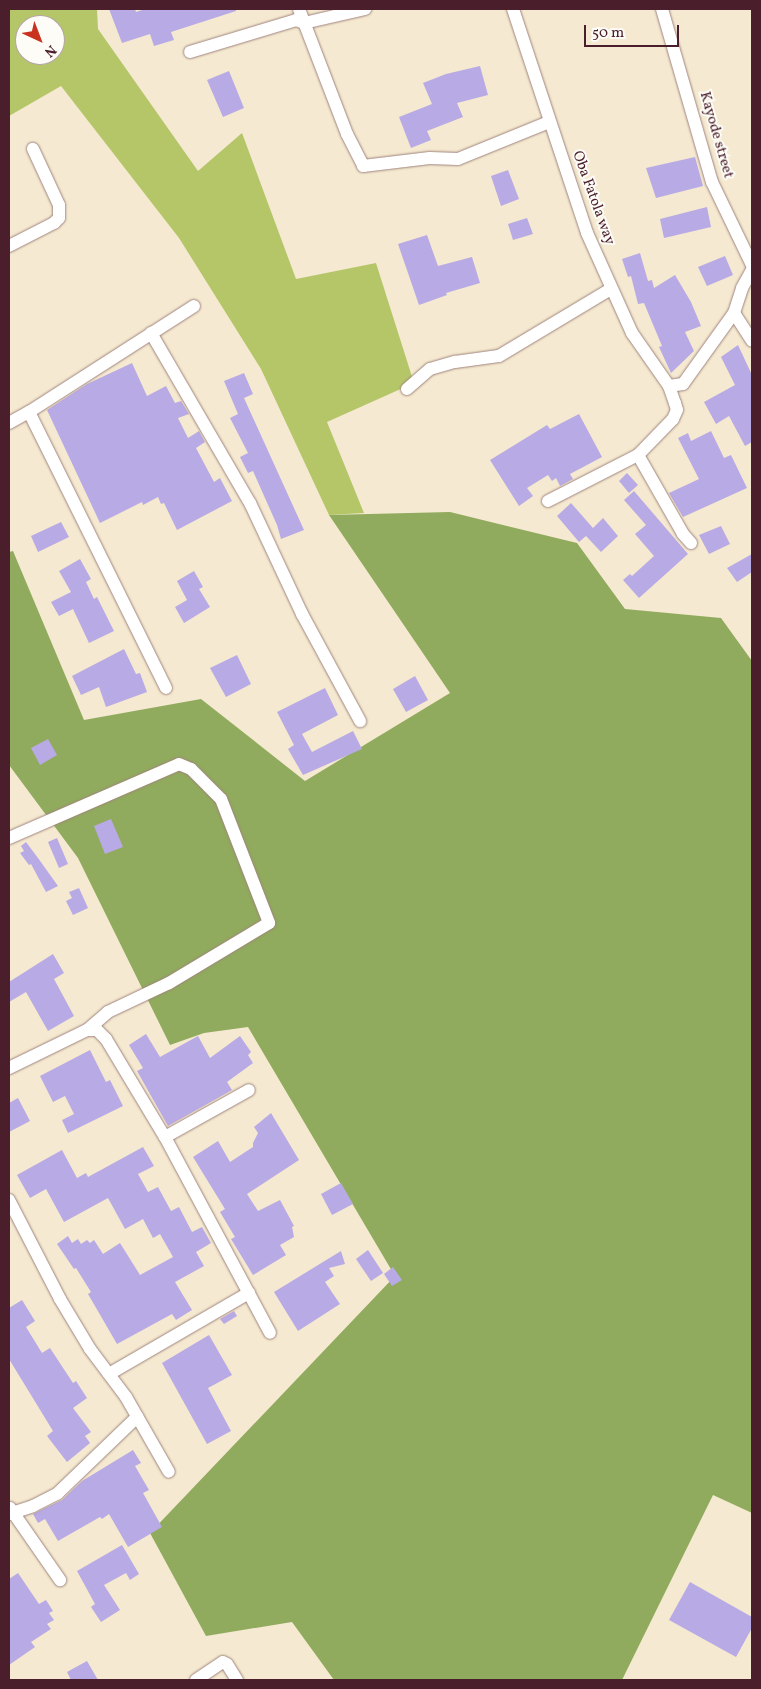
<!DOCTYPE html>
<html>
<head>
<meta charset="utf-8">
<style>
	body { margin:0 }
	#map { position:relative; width:761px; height:1689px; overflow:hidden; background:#f5e9d1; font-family:Vollkorn,serif }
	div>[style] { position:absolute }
	.green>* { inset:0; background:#b5c669 }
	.forest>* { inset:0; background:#90ab5d }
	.building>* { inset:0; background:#b8aae4 }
	.roads { filter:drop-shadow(0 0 1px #a0847e) drop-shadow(0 0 1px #a0847e) }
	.street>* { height:12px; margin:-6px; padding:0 6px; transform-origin:6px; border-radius:6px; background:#fff }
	span { translate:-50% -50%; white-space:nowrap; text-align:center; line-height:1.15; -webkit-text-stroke:4px #fdfcf7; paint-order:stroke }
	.street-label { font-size:15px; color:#4a1f2b }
	.frame { position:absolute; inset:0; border:10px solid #4a1f2b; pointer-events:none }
	.north { position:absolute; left:15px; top:15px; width:50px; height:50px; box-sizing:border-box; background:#fdfcf7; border:1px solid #b5a4a5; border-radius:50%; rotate:137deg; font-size:14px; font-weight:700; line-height:20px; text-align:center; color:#4a1f2b }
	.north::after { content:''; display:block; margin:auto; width:18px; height:22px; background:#c8321e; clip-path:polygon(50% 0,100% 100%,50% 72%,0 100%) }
	.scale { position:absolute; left:584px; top:25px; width:95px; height:22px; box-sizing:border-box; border:2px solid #4a1f2b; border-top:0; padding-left:6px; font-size:15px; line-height:18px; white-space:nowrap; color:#4a1f2b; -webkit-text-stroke:4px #fdfcf7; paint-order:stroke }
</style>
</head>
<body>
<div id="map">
	<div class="green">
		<i style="clip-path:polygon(evenodd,9px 9px,97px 9px,98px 29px,198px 171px,242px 133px,296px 279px,376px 263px,414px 383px,327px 422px,364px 513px,329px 515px,261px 369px,179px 238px,61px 86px,9px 116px,9px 9px,25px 25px,55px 25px,55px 55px,25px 55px,25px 25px)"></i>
	</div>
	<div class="forest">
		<i style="clip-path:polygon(450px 512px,577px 543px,625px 609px,721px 618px,752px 661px,752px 1513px,713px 1495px,622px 1680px,334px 1680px,292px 1622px,206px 1636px,150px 1533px,395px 1276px,248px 1027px,204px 1033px,170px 1045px,78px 858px,9px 765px,9px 552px,13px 551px,84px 720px,201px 699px,305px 781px,450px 693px,329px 515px)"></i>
	</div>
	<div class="building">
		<i style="clip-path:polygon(109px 9px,135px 9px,136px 12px,145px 9px,236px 9px,236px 11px,171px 32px,174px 40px,154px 46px,150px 34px,122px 43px)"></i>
		<i style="clip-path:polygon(480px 66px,488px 95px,457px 103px,463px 117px,427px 131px,431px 140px,411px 148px,399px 117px,432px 104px,423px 83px,446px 74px)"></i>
		<i style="clip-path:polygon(229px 71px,244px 108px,223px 117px,207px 80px)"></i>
		<i style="clip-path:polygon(695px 157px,703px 186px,656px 198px,646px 168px)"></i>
		<i style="clip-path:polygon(508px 170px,519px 199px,501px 206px,491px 176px)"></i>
		<i style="clip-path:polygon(707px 207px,711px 227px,664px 238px,660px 219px)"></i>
		<i style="clip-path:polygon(527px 218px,533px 234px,513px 240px,508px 224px)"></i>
		<i style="clip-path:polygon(427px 235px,438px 266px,472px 257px,480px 283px,446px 293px,447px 295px,419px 305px,398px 244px)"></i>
		<i style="clip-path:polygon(640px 253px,648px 281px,652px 280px,654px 288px,675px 275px,691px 302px,701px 326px,685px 332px,694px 351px,671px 373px,659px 347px,662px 346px,644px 303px,638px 304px,631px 276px,628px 277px,622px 259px)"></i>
		<i style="clip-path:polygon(725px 256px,733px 275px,707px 286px,698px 267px)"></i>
		<i style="clip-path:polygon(738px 345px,752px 375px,752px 442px,745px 446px,729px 416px,716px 424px,704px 402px,735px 385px,721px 357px)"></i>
		<i style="clip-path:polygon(132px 363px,147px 396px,166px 386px,175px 403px,181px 401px,189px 414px,178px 418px,188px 438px,199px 431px,205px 442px,196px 448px,214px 482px,220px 478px,232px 501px,177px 530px,164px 503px,161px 504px,158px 497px,143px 505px,142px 502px,100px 523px,47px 410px,87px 384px)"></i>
		<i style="clip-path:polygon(244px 373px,253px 394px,244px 398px,304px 530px,281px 539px,277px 525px,253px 471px,248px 473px,240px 457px,248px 453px,230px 418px,238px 414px,224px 381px)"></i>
		<i style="clip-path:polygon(579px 414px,602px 457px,570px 474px,573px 479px,560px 486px,556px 478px,552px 481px,548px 475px,527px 488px,533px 496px,519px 506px,490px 460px,547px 425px,550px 429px)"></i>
		<i style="clip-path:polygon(711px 431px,724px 458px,731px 455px,747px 488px,683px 517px,669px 493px,699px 479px,678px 438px,688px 433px,691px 441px)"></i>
		<i style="clip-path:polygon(627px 473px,638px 485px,629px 493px,619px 481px)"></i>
		<i style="clip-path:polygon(634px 491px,688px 554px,639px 598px,623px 580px,630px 574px,632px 576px,654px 556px,635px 534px,646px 525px,624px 500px)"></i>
		<i style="clip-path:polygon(571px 503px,593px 528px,603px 518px,618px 536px,601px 552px,586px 536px,579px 542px,557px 516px)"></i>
		<i style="clip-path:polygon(61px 522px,69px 537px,38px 552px,31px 536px)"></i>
		<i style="clip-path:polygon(721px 526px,730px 544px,709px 554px,699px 535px)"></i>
		<i style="clip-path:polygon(752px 554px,752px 572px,737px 582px,727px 568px)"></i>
		<i style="clip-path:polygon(80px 559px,91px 579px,86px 582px,94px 599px,97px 597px,114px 631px,89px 643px,73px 609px,59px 616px,51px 602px,71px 592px,59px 571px)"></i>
		<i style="clip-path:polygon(194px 571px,203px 587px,199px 589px,210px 607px,184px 623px,175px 607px,187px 600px,177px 581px)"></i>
		<i style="clip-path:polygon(124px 649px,136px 674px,140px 673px,147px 692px,106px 707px,99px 687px,81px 695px,72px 676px)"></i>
		<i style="clip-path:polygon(237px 655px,251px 684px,226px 697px,210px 668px)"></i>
		<i style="clip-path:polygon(415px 676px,428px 700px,406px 712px,393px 689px)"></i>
		<i style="clip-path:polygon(325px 688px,338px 715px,302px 734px,312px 752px,353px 731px,362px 749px,303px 775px,288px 749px,294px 745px,277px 712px)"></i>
		<i style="clip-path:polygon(48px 739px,57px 755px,40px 765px,31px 748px)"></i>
		<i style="clip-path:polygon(111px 819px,123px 847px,105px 854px,94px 826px)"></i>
		<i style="clip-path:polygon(57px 838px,68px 864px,59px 868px,48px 842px)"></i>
		<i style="clip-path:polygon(26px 842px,38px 858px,58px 886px,46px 892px,31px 864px,29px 865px,20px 853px,24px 851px,21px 846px)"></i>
		<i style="clip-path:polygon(79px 888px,88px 908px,73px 915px,66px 901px,72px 898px,69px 892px)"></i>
		<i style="clip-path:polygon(53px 954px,64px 973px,54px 979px,74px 1016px,48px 1031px,26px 992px,9px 1002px,9px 982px)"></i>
		<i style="clip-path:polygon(146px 1034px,160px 1057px,198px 1036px,210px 1058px,240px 1036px,251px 1052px,248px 1055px,253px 1063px,227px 1082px,232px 1090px,168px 1126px,137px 1071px,143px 1068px,129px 1045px)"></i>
		<i style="clip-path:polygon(90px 1050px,106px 1082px,110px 1080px,123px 1106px,68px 1133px,62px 1120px,74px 1114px,65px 1096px,53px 1102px,40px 1076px)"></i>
		<i style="clip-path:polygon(18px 1098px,30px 1121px,9px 1132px,9px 1103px)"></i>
		<i style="clip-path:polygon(271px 1113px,299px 1160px,247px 1194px,258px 1211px,280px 1200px,294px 1226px,292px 1227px,294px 1237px,280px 1245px,286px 1255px,253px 1275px,231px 1239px,235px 1237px,220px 1212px,225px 1209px,193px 1157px,218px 1141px,230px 1162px,253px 1147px,253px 1143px,258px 1133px,254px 1127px)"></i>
		<i style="clip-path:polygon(143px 1147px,154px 1166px,138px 1174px,148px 1192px,158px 1187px,171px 1211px,179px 1207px,192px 1232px,202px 1227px,211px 1243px,196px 1252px,204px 1266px,175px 1282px,192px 1310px,176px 1320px,172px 1314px,117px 1344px,88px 1294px,91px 1292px,76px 1268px,74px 1269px,57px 1244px,68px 1236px,72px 1243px,78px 1239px,81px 1244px,87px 1240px,90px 1243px,94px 1240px,103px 1254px,120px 1243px,140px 1275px,173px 1257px,160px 1234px,153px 1238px,143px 1219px,125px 1229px,108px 1198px,64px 1222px,46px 1189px,30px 1198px,17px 1175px,62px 1150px,77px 1178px,86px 1173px,88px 1177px)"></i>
		<i style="clip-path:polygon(341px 1183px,353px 1204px,332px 1215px,321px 1194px)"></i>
		<i style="clip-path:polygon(368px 1250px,383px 1273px,371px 1281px,356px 1259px)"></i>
		<i style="clip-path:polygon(341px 1251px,345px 1264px,329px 1268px,334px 1276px,325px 1282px,340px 1304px,298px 1331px,274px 1292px)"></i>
		<i style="clip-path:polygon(393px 1267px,402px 1280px,392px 1286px,384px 1274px)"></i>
		<i style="clip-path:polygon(22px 1300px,35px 1321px,26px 1327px,42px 1353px,50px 1348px,73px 1383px,76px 1381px,87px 1398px,73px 1408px,91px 1432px,85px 1436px,90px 1443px,67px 1462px,47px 1436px,53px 1431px,9px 1359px,9px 1308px)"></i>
		<i style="clip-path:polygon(234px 1311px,237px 1316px,224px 1324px,220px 1319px)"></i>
		<i style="clip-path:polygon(209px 1335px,232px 1375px,208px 1388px,231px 1431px,207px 1444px,162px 1363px)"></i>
		<i style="clip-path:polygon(133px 1450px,141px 1463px,135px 1466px,149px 1490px,143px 1493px,162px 1527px,128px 1547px,109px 1514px,102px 1519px,100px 1517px,58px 1541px,45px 1519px,38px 1523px,33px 1514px,62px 1500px,82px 1481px)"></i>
		<i style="clip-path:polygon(122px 1545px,139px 1574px,130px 1580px,126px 1573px,104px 1585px,120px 1610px,101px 1622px,91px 1607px,95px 1604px,77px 1571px)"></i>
		<i style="clip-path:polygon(18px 1573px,39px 1604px,46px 1600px,53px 1611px,49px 1613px,54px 1620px,47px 1624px,51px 1629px,31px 1642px,35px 1647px,9px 1665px,9px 1579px)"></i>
		<i style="clip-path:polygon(690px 1582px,752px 1617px,752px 1628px,736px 1657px,669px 1620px)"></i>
		<i style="clip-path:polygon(87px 1661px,98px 1680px,71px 1680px,67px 1672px)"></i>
	</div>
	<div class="roads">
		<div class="street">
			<i style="left:299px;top:9px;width:134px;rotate:69deg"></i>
			<i style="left:347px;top:134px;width:36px;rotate:63deg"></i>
			<i style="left:363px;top:166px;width:67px;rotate:-6.8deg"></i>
			<i style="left:430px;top:158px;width:28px;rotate:2deg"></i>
			<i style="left:458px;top:159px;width:98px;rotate:-22.1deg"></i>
			<i style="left:513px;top:9px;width:236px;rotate:71.7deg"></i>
			<i style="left:587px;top:233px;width:110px;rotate:65.8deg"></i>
			<i style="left:632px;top:333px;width:65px;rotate:55.1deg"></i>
			<i style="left:669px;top:386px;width:18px;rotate:71deg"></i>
			<i style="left:675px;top:403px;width:7px;rotate:74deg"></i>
			<i style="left:677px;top:410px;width:10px;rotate:114deg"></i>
			<i style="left:673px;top:419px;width:50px;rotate:134.2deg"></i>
			<i style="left:638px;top:455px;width:91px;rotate:60.3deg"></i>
			<i style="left:683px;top:534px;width:12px;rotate:48deg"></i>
			<i style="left:662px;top:9px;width:180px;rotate:73.9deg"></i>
			<i style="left:712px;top:182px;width:92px;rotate:64.3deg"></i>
			<i style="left:190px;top:52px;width:111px;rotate:-16.8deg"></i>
			<i style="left:296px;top:20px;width:9px;rotate:21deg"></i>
			<i style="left:304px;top:23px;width:63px;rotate:-12.9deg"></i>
			<i style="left:9px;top:246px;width:51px;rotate:-27.1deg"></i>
			<i style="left:54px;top:223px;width:7px;rotate:-45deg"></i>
			<i style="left:59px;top:218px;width:13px;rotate:-90deg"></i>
			<i style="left:59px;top:205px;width:62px;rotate:-114.9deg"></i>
			<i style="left:734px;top:313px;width:33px;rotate:57deg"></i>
			<i style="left:151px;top:333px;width:197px;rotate:59.8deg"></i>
			<i style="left:250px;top:503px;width:123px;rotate:64.9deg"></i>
			<i style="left:302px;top:614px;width:122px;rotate:61.5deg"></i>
			<i style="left:669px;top:386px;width:14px;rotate:-8deg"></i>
			<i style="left:683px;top:384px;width:87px;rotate:-54.3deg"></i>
			<i style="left:734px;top:313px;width:26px;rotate:-72deg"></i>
			<i style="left:742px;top:288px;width:21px;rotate:-61deg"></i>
			<i style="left:407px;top:389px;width:30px;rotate:-41deg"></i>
			<i style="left:430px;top:369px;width:26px;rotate:-16deg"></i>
			<i style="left:455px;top:362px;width:44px;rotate:-7.8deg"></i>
			<i style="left:499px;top:356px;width:131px;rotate:-30.9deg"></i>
			<i style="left:29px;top:412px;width:308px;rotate:63.6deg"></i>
			<i style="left:9px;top:423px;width:23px;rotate:-29deg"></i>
			<i style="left:29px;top:412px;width:196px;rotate:-32.7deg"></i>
			<i style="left:548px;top:501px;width:101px;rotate:-27.1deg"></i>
			<i style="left:9px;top:838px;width:185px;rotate:-23.5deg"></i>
			<i style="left:179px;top:764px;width:13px;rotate:23deg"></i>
			<i style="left:191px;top:769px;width:42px;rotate:45deg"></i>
			<i style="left:221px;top:799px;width:133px;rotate:68.8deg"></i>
			<i style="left:269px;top:923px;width:117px;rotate:149deg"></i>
			<i style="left:169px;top:983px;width:68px;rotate:154.6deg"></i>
			<i style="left:108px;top:1012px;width:28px;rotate:139deg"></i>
			<i style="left:9px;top:1068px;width:87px;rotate:-26deg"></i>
			<i style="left:87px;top:1030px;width:10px"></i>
			<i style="left:97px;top:1030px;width:13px;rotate:45deg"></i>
			<i style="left:106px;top:1039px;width:114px;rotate:59deg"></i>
			<i style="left:165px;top:1137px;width:222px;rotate:61.8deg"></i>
			<i style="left:165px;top:1137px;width:96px;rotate:-29.2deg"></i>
			<i style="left:9px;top:1200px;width:111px;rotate:62.7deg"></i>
			<i style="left:60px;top:1299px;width:58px;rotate:59deg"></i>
			<i style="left:90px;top:1349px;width:60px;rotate:53.1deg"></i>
			<i style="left:126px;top:1397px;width:86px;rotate:60.2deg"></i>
			<i style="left:109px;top:1374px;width:162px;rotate:-30.1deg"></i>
			<i style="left:10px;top:1508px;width:88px;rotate:55.2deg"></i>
			<i style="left:9px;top:1514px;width:25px;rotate:-18deg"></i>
			<i style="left:33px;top:1506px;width:28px;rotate:-27deg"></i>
			<i style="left:58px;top:1493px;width:110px;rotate:-43.9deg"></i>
			<i style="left:196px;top:1680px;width:32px;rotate:-34deg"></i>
			<i style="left:223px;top:1662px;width:4px;rotate:27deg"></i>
			<i style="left:227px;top:1664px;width:19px;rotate:58deg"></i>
		</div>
	</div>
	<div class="street-label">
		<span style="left:716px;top:135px;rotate:74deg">Kayode street</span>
		<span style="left:593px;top:198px;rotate:70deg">Oba Fatola way</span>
	</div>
	<div class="frame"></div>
	<div class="north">N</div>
	<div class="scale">50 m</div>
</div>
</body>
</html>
